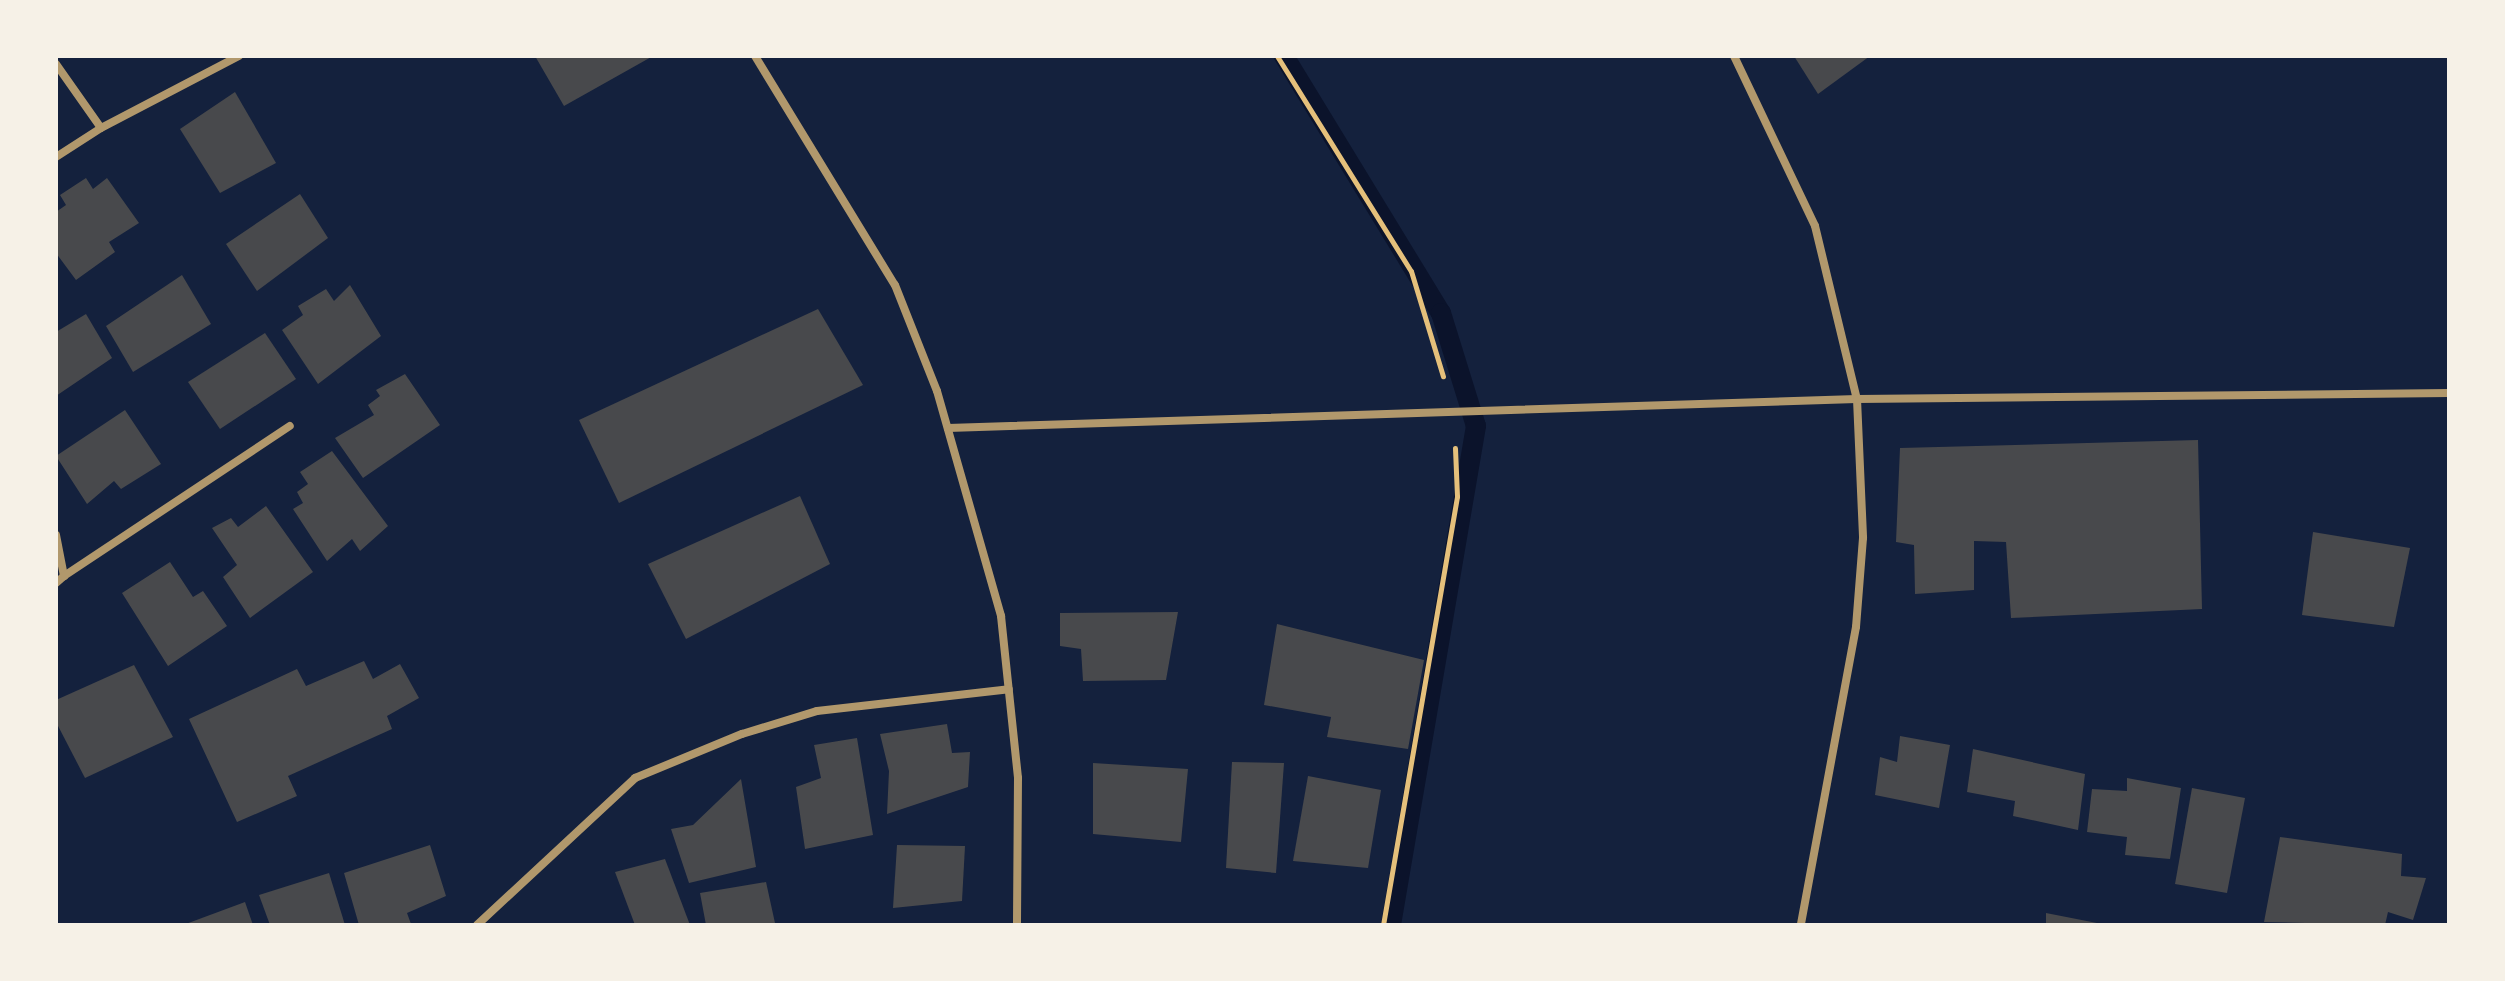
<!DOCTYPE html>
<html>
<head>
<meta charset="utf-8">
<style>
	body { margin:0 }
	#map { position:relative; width:2505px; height:981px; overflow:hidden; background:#14213d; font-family:"Open Sans",sans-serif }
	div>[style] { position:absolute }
	.stream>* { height:20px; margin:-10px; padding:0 10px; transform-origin:10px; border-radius:10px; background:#0b132b }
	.building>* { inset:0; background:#48494c }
	.path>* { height:5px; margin:-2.5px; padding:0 2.5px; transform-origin:2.5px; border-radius:2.5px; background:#e5c07b }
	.minor>* { height:8px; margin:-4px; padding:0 4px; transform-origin:4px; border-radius:4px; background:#b1986c }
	span { translate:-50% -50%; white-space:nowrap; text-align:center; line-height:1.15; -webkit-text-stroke:8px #f6f1e7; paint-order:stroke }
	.frame { position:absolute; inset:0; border:58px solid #f6f1e7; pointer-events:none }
</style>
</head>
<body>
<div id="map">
	<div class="stream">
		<i style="left:1284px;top:56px;width:301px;rotate:58.6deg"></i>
		<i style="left:1441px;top:313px;width:118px;rotate:72.8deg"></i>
		<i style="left:1476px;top:426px;width:506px;rotate:99.67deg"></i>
	</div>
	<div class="building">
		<i style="clip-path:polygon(535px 56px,653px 56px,564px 106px)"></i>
		<i style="clip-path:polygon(1794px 56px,1870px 56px,1818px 94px)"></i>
		<i style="clip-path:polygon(235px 92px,276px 163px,220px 193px,180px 129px)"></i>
		<i style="clip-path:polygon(86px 178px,93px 189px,107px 178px,139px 223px,109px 242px,115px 252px,76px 280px,56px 253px,56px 212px,66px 205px,60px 195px)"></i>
		<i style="clip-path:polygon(300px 194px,328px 238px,257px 291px,226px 244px)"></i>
		<i style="clip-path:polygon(182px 275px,211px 324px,133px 372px,106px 326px)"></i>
		<i style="clip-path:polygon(350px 285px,381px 336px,318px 384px,282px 330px,303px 315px,298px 306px,326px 289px,334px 301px)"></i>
		<i style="clip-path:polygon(818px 309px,863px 385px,619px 503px,579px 420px)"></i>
		<i style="clip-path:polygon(86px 314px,112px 358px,56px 396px,56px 332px)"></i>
		<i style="clip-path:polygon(265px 333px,296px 379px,220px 429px,188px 382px)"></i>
		<i style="clip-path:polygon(405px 374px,440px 425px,363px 478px,335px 438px,374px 415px,368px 405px,380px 396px,376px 390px)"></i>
		<i style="clip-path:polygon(125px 410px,161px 464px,121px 489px,114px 481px,87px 504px,56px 456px)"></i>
		<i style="clip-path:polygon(2198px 440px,2202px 609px,2011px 618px,2006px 542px,1974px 541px,1974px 590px,1915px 594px,1914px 545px,1896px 542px,1900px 448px)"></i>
		<i style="clip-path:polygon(332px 451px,388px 526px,360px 551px,352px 539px,327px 561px,293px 509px,303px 503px,297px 492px,308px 484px,300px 472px)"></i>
		<i style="clip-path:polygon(800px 496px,830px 564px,686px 639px,648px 564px)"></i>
		<i style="clip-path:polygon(266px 506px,313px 572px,250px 618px,223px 577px,237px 565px,212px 528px,231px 518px,238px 527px)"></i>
		<i style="clip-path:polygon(2313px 532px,2410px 548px,2394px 627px,2302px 615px)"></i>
		<i style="clip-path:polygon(170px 562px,193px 597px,203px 591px,227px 626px,168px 666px,122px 593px)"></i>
		<i style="clip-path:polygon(1178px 612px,1166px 680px,1083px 681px,1081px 649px,1060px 646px,1060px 613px)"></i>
		<i style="clip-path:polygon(1277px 624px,1424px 660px,1408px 749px,1327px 737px,1331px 717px,1264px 705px)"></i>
		<i style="clip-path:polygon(364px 661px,373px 679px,400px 664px,419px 698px,387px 716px,392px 729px,288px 776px,297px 796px,237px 822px,189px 719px,297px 669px,306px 686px)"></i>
		<i style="clip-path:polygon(134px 665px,173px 737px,85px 778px,56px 722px,56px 700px)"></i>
		<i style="clip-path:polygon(947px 724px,952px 753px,970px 752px,968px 787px,887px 814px,889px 771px,880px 734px)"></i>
		<i style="clip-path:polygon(1900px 736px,1950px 745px,1939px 808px,1875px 795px,1880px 757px,1897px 762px)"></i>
		<i style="clip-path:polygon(857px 738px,873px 835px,805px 849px,796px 787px,821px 778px,814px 745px)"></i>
		<i style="clip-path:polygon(1973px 749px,2085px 774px,2078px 830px,2013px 816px,2015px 801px,1967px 792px)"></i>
		<i style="clip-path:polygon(1232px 762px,1284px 763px,1276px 873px,1226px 868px)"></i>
		<i style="clip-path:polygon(1093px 763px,1188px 769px,1181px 842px,1093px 834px)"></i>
		<i style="clip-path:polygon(1308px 776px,1381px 790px,1368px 868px,1293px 861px)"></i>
		<i style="clip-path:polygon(2127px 778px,2181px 788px,2170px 859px,2125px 855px,2127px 837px,2087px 832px,2092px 789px,2127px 791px)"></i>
		<i style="clip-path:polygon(741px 779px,756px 867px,689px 883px,671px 829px,693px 825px)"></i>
		<i style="clip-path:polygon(2192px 788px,2245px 798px,2227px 893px,2175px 884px)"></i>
		<i style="clip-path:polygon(2280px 837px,2402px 854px,2401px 876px,2426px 878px,2413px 920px,2388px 912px,2385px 925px,2264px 922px)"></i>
		<i style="clip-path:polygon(430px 845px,446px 896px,407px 913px,411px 924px,359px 925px,344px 873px)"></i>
		<i style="clip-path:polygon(897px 845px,965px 846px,962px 901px,893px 908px)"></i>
		<i style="clip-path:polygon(665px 859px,690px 925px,635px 925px,615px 872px)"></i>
		<i style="clip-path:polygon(329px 873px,345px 925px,270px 925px,259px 895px)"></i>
		<i style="clip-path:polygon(766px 882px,775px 923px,706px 925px,700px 893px)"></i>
		<i style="clip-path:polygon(245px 902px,253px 925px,183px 925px)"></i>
		<i style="clip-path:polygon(2046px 913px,2102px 924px,2101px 925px,2046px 925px)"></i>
	</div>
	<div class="path">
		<i style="left:1277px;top:56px;width:253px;rotate:58.1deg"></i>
		<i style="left:1411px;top:271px;width:110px;rotate:73.1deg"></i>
		<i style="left:1383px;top:925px;width:435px;rotate:-80.2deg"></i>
		<i style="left:1457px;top:496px;width:48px;rotate:-92.4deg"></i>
	</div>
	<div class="minor">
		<i style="left:755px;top:56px;width:268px;rotate:58.6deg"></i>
		<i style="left:895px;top:285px;width:114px;rotate:68.4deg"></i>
		<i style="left:937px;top:391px;width:234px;rotate:74.1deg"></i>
		<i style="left:1001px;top:616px;width:163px;rotate:84deg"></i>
		<i style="left:1018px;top:778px;width:147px;rotate:90.4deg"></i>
		<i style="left:1734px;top:56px;width:188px;rotate:64.5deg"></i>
		<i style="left:1815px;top:226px;width:178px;rotate:76.4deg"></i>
		<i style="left:1857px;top:399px;width:139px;rotate:87.5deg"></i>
		<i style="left:1863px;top:538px;width:89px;rotate:94.5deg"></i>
		<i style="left:1856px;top:627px;width:303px;rotate:100.5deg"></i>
		<i style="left:56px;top:64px;width:78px;rotate:54.9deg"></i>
		<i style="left:56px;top:157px;width:54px;rotate:-32.8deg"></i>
		<i style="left:101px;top:128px;width:156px;rotate:-27.6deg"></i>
		<i style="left:948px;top:428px;width:909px;rotate:-1.83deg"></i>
		<i style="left:1857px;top:399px;width:592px;rotate:-0.58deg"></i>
		<i style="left:56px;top:535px;width:42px;rotate:79deg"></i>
		<i style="left:64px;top:576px;width:11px;rotate:139deg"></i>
		<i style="left:64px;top:576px;width:271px;rotate:-33.6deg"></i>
		<i style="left:477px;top:925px;width:216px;rotate:-42.9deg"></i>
		<i style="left:635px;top:778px;width:116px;rotate:-22.4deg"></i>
		<i style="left:742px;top:734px;width:78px;rotate:-17deg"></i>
		<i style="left:817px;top:711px;width:193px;rotate:-6.5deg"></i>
	</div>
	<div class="frame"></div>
</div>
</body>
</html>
